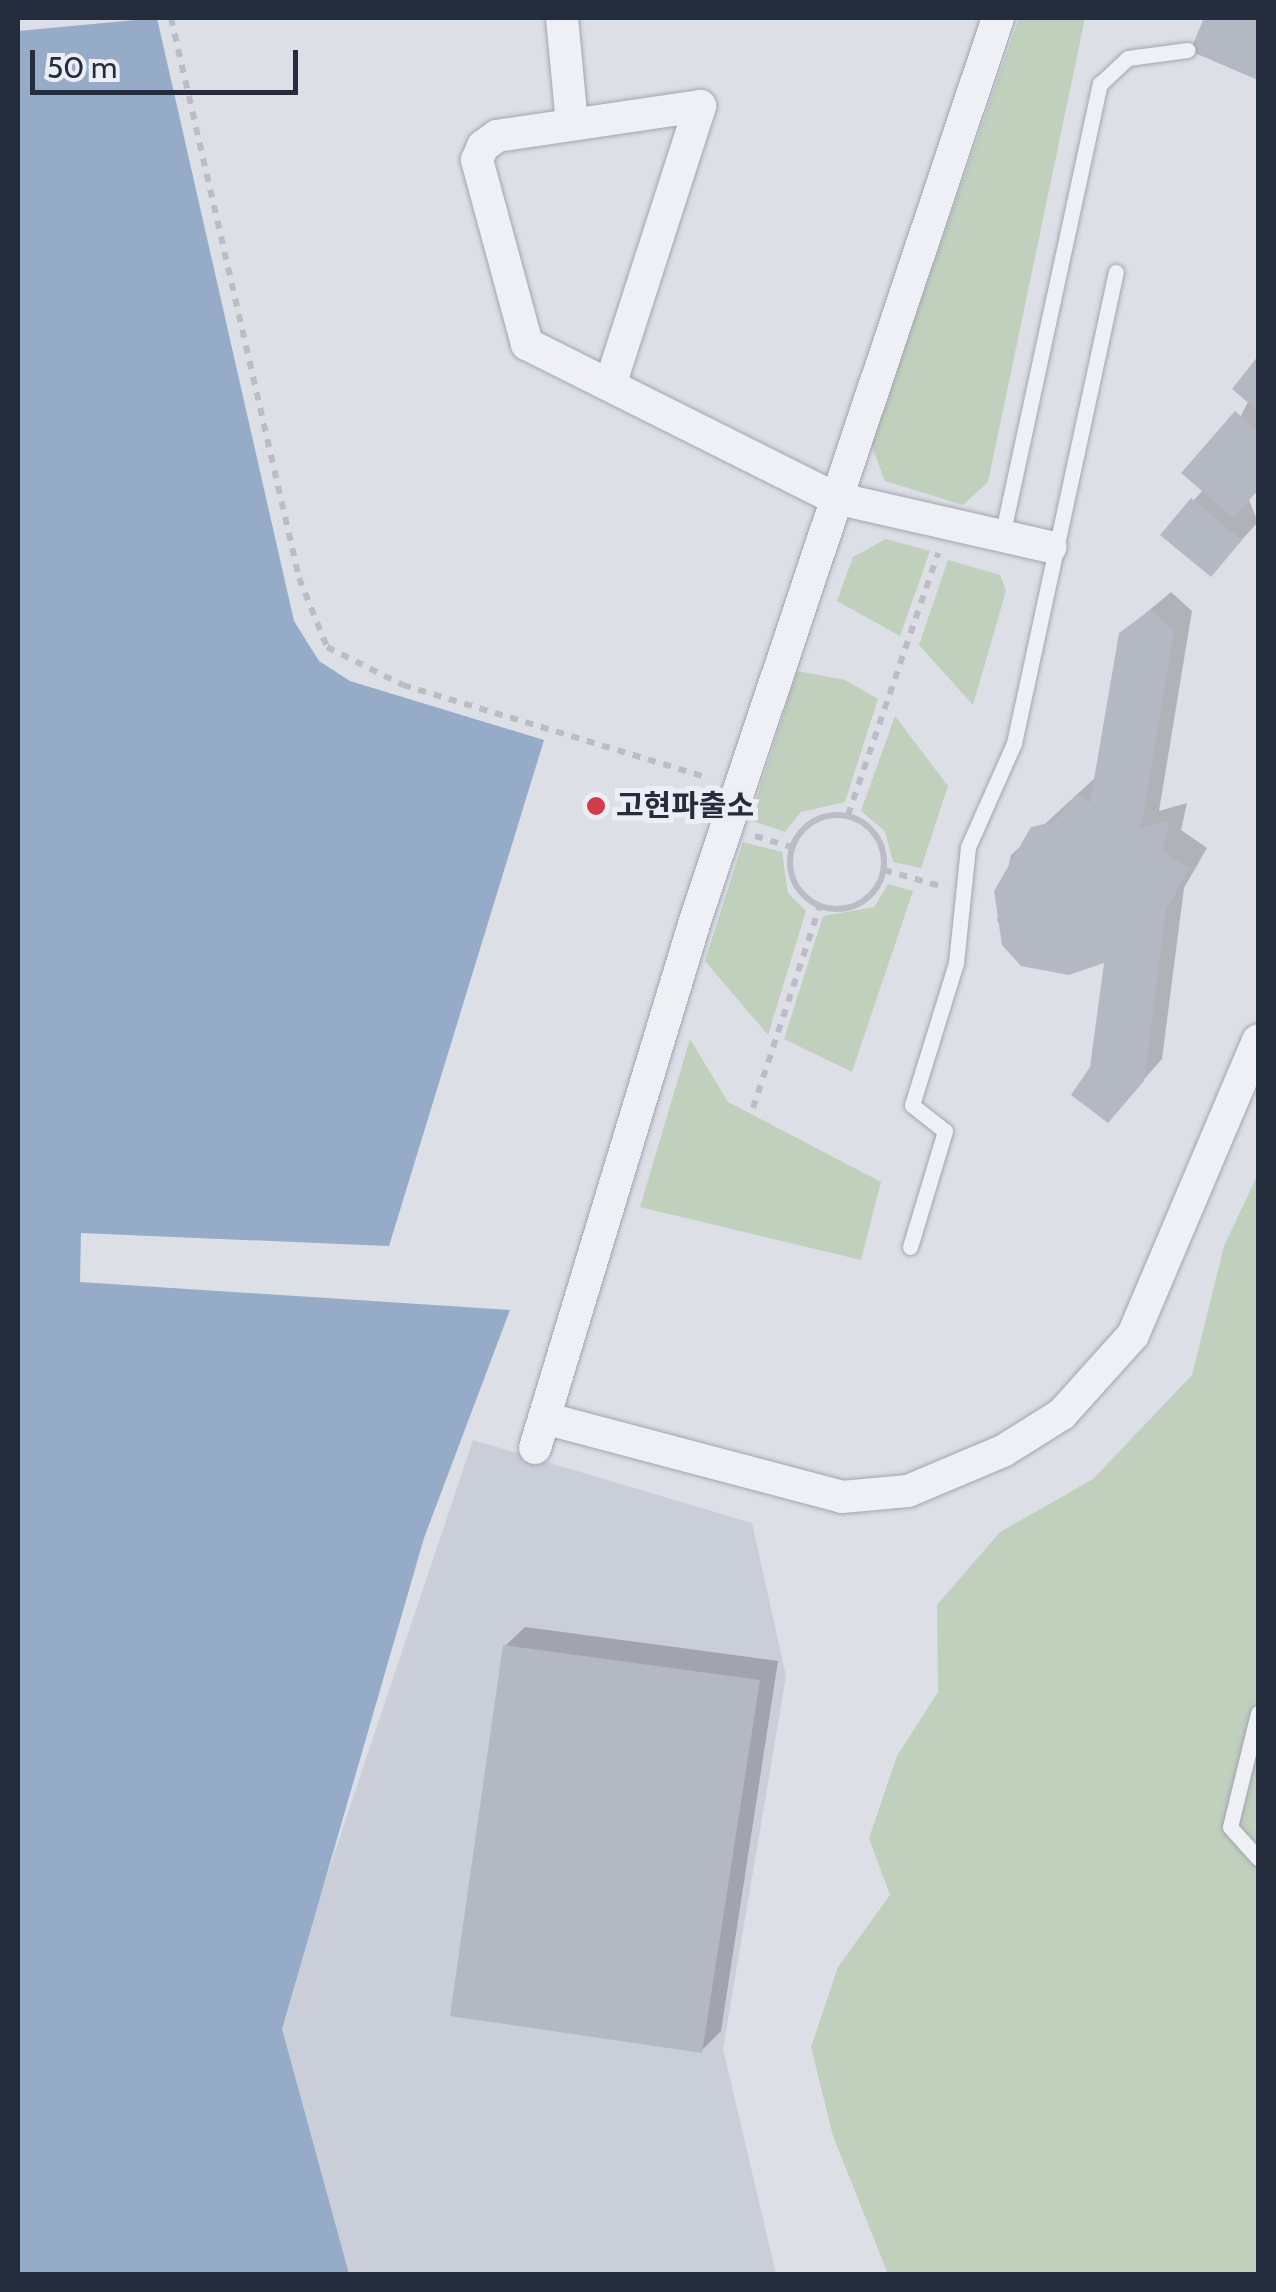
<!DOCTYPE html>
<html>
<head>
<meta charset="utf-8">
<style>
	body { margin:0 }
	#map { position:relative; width:1276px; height:2292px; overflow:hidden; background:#dcdfe6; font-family:Cabin,"Noto Sans KR",sans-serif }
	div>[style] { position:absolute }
	.built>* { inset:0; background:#caced8 }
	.green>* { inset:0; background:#c0d0bd }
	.water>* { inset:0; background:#95abc8 }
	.shadow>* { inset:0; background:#0003 }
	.building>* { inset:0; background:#b3b8c3 }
	.path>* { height:6px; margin-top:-3px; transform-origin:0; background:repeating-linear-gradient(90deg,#babdc5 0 8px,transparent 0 16px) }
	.path>.ring { margin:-3px; padding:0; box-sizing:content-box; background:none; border:6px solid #babdc5; border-radius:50% }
	.roads { filter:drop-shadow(0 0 2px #a1a6b0) drop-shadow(0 0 2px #a1a6b0) }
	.lane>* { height:15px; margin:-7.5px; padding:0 7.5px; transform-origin:7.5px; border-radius:7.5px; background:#eef0f5 }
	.street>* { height:32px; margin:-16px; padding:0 16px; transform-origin:16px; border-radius:16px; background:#eef0f5 }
	.dots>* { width:28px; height:28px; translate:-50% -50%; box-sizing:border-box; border:5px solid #ebeef4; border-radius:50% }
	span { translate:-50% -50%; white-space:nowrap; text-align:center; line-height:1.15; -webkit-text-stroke:10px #ebeef4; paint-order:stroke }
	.poi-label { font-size:30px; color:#252d3d; font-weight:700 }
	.left { translate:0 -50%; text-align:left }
	.frame { position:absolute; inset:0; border:20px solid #252d3d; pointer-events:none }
	.scale { position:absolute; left:30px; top:50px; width:268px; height:45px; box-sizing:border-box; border:5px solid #252d3d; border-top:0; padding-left:12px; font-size:30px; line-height:35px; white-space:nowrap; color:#252d3d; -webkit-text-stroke:8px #ebeef4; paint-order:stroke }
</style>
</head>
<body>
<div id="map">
	<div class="built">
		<i style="clip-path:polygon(473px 1440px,752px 1523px,786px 1676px,723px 2049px,776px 2274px,117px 2274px,311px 1923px)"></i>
	</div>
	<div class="green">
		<i style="clip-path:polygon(1019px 18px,1085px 18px,988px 482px,963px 505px,885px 481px,871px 444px)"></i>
		<i style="clip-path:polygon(886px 539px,930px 551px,900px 636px,837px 601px,853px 557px)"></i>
		<i style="clip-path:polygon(948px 560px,1000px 575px,1006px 591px,973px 705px,919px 645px)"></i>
		<i style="clip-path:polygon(797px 671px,845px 680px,878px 699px,845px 802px,801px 812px,785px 832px,750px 820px)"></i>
		<i style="clip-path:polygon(895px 716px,948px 786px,921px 868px,893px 862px,885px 831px,861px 811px)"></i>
		<i style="clip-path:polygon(743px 842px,782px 852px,788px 893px,806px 911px,768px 1035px,705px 961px)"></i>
		<i style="clip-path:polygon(888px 884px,913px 891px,852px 1072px,784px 1039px,823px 916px,874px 907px)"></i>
		<i style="clip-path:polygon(690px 1039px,728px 1102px,881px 1182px,861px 1260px,640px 1207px)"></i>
		<i style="clip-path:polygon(1258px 1174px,1258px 2274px,888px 2274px,833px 2136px,811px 2047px,838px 1967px,890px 1895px,869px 1838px,897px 1756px,938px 1692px,937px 1605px,1000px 1532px,1093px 1479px,1192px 1375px,1224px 1246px)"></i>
	</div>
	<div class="water">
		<i style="clip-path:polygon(157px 18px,294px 621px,319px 661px,350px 681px,544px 740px,389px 1246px,81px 1233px,80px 1282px,510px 1310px,424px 1538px,282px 2029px,349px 2274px,18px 2274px,18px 31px)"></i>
	</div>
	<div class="shadow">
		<i style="clip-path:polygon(1207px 18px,1258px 18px,1258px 77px,1193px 50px)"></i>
		<i style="clip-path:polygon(1258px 360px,1258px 490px,1249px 500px,1258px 522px,1211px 574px,1163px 534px,1204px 489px,1249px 400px,1235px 389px)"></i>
		<i style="clip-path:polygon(1171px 592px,1192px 611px,1159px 811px,1187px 803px,1181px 830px,1207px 848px,1184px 888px,1162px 1059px,1108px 1120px,1092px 1068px,1107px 960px,1022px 964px,997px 920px,1011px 855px,1096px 777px,1121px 634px)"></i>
		<i style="clip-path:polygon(525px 1627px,778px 1661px,721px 2031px,702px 2050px,505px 1646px)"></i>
	</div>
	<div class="building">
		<i style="clip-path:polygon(1204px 18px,1258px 18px,1258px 80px,1190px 51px)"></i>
		<i style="clip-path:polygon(1258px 356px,1258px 411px,1232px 389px)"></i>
		<i style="clip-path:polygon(1235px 411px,1258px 431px,1258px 489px,1234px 518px,1181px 473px)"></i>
		<i style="clip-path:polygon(1191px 498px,1242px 540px,1211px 577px,1160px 535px)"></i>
		<i style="clip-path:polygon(1150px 610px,1174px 631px,1141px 828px,1170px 820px,1162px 850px,1189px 868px,1166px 910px,1144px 1081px,1108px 1123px,1071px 1095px,1090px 1067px,1104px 963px,1069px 975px,1021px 966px,1002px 945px,994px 891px,1031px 827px,1054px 822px,1077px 794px,1090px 803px,1119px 633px)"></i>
		<i style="clip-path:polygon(503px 1645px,760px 1680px,702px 2053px,450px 2016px)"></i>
	</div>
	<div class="path">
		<i style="left:171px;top:18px;width:574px;rotate:77.12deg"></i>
		<i style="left:299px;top:578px;width:74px;rotate:67.9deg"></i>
		<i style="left:327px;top:647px;width:85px;rotate:26.6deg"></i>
		<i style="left:403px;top:685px;width:320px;rotate:16.9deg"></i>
		<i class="ring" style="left:790px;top:815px;width:88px;height:88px"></i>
		<i style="left:848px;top:815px;width:277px;rotate:-71deg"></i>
		<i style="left:755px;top:836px;width:39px;rotate:17deg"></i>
		<i style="left:884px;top:870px;width:58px;rotate:15.9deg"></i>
		<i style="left:753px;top:1108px;width:213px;rotate:-71.7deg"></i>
	</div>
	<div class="roads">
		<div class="lane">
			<i style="left:1002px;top:536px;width:463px;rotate:-77.8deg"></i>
			<i style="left:1100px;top:84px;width:38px;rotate:-43deg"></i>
			<i style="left:1128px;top:58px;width:60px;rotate:-7.7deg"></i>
			<i style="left:910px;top:1247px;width:121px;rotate:-73.2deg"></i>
			<i style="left:945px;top:1131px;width:42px;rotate:-141.8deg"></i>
			<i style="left:912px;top:1105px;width:149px;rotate:-72.8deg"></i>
			<i style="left:956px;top:963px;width:117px;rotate:-84.1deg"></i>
			<i style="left:968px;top:847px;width:114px;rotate:-66.1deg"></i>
			<i style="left:1014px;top:743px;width:482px;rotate:-77.8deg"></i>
			<i style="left:1258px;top:1713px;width:117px;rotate:103.8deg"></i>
			<i style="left:1230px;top:1827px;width:42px;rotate:47.9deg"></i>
		</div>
		<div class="street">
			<i style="left:562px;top:18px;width:106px;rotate:84.6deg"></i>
			<i style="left:612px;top:379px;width:287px;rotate:-72.1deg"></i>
			<i style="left:700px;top:106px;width:205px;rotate:171.6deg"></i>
			<i style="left:497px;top:136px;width:17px;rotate:144deg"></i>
			<i style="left:483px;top:146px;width:15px;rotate:113deg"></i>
			<i style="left:477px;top:160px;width:191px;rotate:74.8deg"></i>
			<i style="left:527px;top:344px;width:344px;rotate:26.6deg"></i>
			<i style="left:835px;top:498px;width:221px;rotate:12.8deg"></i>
			<i style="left:544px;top:1418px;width:308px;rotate:14.8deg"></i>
			<i style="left:842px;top:1497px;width:66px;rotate:-5.2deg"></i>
			<i style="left:908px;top:1491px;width:103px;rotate:-22.8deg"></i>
			<i style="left:1003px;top:1451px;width:70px;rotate:-32.1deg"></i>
			<i style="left:1062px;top:1414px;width:106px;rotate:-48.1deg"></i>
			<i style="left:1133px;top:1335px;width:320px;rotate:-67deg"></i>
			<i style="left:535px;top:1448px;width:551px;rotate:-73.11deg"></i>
			<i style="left:695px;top:921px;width:952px;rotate:-71.45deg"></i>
		</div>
	</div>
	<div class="dots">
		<i style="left:596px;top:806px;background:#d03c4a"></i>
	</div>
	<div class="poi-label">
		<span class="left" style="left:616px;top:806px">고현파출소</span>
	</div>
	<div class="frame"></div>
	<div class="scale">50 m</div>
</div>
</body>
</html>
